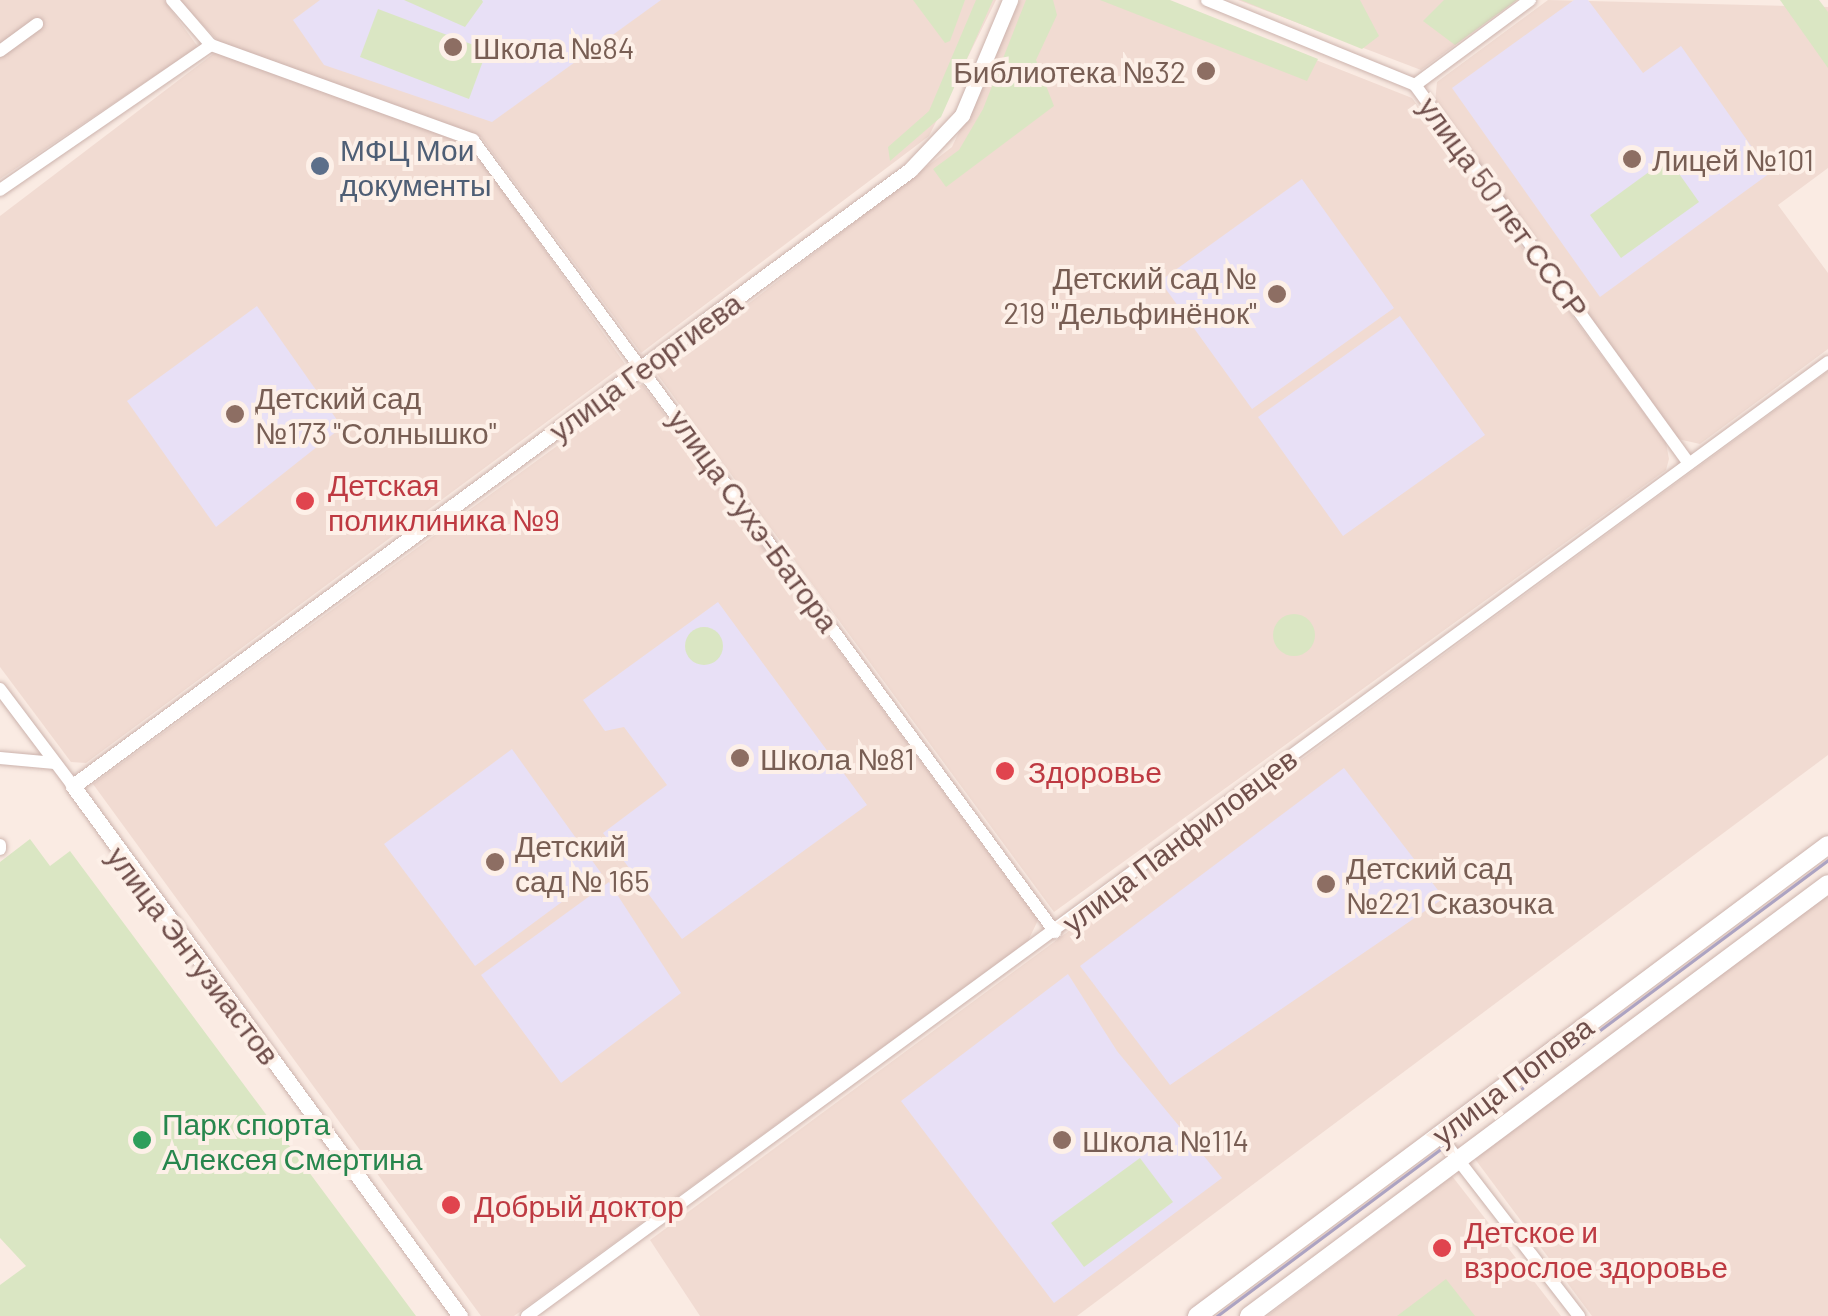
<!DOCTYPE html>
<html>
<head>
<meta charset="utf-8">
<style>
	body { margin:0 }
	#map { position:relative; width:1828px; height:1316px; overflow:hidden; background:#faebe3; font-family:Barlow,sans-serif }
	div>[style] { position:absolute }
	.residential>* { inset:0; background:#f1dbd2 }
	.education>* { inset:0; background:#e8e0f6 }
	.green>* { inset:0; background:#dae6c3 }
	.round { border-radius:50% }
	.roads { filter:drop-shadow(0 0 2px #ccb3ad) drop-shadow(0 0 2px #ccb3ad) }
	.minor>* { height:12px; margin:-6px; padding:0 6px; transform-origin:6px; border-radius:6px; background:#fff }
	.tertiary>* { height:15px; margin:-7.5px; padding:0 7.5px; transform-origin:7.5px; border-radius:7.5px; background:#fff }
	.secondary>* { height:18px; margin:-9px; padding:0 9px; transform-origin:9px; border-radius:9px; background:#fff }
	.tram>* { height:2.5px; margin:-1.25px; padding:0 1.25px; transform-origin:1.25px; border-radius:1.25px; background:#aca3c2 }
	.dots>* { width:28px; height:28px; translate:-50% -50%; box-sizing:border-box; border:5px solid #fdf0e8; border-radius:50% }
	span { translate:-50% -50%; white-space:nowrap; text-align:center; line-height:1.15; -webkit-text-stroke:8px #fdf0e8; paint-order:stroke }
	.education-label { font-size:30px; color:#785e54 }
	.left { translate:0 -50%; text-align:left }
	.right { translate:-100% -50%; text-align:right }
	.service-label { font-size:30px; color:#4e5e75 }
	.street-label { font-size:30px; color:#704f4b }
	.health-label { font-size:30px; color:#be3a42 }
	.leisure-label { font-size:30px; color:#27864d }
</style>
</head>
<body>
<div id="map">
	<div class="residential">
		<i style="clip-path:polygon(0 0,164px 0,198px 47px,0 179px)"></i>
		<i style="clip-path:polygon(179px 0,996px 0,929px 136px,641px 353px,481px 137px,220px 43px)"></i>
		<i style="clip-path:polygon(1020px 0,1165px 0,1412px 98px,1666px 443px,1669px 459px,1666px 470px,1054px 912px,657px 374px,952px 147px)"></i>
		<i style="clip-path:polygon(1238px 0,1516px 0,1421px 70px)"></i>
		<i style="clip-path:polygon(1548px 0,1828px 7px,1828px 168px,1778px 205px,1828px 273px,1828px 349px,1700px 444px,1678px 439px,1435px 103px,1437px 82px)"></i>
		<i style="clip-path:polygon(217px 51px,470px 144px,625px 364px,86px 763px,71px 762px,0 667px,0 216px)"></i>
		<i style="clip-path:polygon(1828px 371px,1828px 755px,1077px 1316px,700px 1316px,650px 1240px)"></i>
		<i style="clip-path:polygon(642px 384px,1038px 920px,1028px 941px,514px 1316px,481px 1316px,93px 784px)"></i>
		<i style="clip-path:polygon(1828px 894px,1828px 1316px,1592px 1316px,1475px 1159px)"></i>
		<i style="clip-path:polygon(1452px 1176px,1561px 1316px,1267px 1316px)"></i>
	</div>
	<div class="education">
		<i style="clip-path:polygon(320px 0,661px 0,492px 122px,324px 65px,293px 20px)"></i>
		<i style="clip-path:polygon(1574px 0,1588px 0,1643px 73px,1681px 46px,1770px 173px,1600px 297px,1452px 88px)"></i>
		<i style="clip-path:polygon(1302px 179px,1394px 308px,1252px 409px,1160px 281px)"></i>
		<i style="clip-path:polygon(257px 306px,342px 427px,216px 527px,127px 401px)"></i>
		<i style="clip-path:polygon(1400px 316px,1485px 435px,1343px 536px,1258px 417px)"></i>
		<i style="clip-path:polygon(718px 602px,867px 805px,682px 939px,603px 833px,667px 785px,624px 727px,605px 731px,583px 700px)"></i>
		<i style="clip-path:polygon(512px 749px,601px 873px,475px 966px,384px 844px)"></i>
		<i style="clip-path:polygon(1344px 768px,1444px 898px,1170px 1085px,1080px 966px)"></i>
		<i style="clip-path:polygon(609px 882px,681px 993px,561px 1083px,481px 975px)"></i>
		<i style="clip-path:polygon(1068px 974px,1117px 1051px,1222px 1178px,1054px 1303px,901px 1101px)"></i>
	</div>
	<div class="green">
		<i style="clip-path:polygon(404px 0,482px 0,483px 2px,465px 27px)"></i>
		<i style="clip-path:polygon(913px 0,965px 0,950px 41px,945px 43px)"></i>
		<i style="clip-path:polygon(976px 0,993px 0,941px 117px,890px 161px,888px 147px,929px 111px)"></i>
		<i style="clip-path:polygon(1026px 0,1053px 0,1057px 15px,1036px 60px,1054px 106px,946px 187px,933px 169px,959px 150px,983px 109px)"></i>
		<i style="clip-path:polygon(1100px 0,1170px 0,1318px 59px,1307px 81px)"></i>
		<i style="clip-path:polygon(1241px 0,1360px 0,1379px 36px,1362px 49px)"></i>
		<i style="clip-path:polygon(1444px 0,1517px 0,1455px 45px,1423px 21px)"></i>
		<i style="clip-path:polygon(1780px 0,1819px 0,1828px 12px,1828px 68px)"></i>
		<i style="clip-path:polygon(378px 9px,487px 50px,469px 99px,360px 57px)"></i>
		<i style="clip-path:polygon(1668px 158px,1699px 202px,1621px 258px,1590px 215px)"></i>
		<i class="round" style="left:1273px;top:614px;width:42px;height:42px"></i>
		<i class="round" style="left:685px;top:627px;width:38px;height:38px"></i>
		<i style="clip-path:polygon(30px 839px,50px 866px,70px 851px,416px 1316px,0 1316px,0 1285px,26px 1266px,0 1238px,0 862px)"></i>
		<i style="clip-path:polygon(1140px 1158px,1173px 1202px,1084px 1267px,1051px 1223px)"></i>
		<i style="clip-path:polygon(1446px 1279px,1475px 1316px,1397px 1316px)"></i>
	</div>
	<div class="roads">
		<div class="minor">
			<i style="left:172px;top:0;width:60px;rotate:49.1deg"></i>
			<i style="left:211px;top:45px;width:279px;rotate:19.9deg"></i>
			<i style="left:473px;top:140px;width:983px;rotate:53.69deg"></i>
			<i style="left:1207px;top:0;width:225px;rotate:22.2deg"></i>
			<i style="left:1415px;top:85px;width:467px;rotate:54.1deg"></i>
			<i style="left:0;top:51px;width:46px;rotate:-36.1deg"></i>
			<i style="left:1415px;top:85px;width:143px;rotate:-36.5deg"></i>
			<i style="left:0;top:190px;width:256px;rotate:-34.5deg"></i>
			<i style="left:0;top:689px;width:121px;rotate:53deg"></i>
			<i style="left:0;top:758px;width:55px;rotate:5.2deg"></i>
			<i style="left:0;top:845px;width:4px;rotate:90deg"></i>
			<i style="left:1439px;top:1135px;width:229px;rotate:52.3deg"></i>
			<i style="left:527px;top:1316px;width:1613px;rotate:-36.25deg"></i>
		</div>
		<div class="tertiary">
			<i style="left:460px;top:1316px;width:656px;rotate:-126.14deg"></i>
			<i style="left:73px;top:786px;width:1039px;rotate:-36.35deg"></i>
			<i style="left:910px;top:170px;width:76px;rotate:-46.6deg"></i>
			<i style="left:962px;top:115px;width:125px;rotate:-67.3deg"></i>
		</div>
		<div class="secondary">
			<i style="left:1197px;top:1316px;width:787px;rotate:-36.74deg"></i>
			<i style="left:1249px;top:1316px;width:722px;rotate:-36.73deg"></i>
		</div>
	</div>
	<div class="tram">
		<i style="left:1217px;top:1316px;width:762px;rotate:-36.73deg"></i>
	</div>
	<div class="dots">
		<i style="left:453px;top:47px;background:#8d6e63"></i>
		<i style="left:1206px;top:71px;background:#8d6e63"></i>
		<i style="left:1632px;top:159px;background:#8d6e63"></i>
		<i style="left:320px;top:166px;background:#5c6f8a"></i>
		<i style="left:1277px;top:294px;background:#8d6e63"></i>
		<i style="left:235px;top:414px;background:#8d6e63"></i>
		<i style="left:305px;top:501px;background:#e0444e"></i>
		<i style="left:740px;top:758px;background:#8d6e63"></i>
		<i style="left:1005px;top:771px;background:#e0444e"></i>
		<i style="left:495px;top:862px;background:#8d6e63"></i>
		<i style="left:1326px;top:884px;background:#8d6e63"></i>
		<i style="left:142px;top:1140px;background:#2e9e5b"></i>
		<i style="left:1062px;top:1140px;background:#8d6e63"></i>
		<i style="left:451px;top:1205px;background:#e0444e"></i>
		<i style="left:1442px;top:1248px;background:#e0444e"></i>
	</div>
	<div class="education-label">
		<span class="left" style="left:473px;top:47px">Школа №84</span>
		<span class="right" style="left:1186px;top:71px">Библиотека №32</span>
		<span class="left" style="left:1652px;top:159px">Лицей №101</span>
		<span class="right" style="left:1257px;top:294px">Детский сад №<br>219 "Дельфинёнок"</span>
		<span class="left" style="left:255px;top:414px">Детский сад<br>№173 "Солнышко"</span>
		<span class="left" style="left:760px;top:758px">Школа №81</span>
		<span class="left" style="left:515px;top:862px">Детский<br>сад № 165</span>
		<span class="left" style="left:1346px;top:884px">Детский сад<br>№221 Сказочка</span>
		<span class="left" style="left:1082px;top:1140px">Школа №114</span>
	</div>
	<div class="service-label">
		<span class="left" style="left:340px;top:166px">МФЦ Мои<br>документы</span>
	</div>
	<div class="street-label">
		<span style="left:1504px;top:207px;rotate:54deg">улица 50 лет СССР</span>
		<span style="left:645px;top:366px;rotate:-36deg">улица Георгиева</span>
		<span style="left:754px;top:520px;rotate:54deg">улица Сухэ-Батора</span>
		<span style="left:1179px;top:840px;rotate:-37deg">улица Панфиловцев</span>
		<span style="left:194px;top:955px;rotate:53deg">улица Энтузиастов</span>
		<span style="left:1512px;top:1080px;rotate:-37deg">улица Попова</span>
	</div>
	<div class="health-label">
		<span class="left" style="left:328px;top:501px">Детская<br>поликлиника №9</span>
		<span class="left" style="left:1028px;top:771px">Здоровье</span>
		<span class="left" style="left:474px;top:1205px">Добрый доктор</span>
		<span class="left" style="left:1464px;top:1248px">Детское и<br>взрослое здоровье</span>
	</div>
	<div class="leisure-label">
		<span class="left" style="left:162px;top:1140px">Парк спорта<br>Алексея Смертина</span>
	</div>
</div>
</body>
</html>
